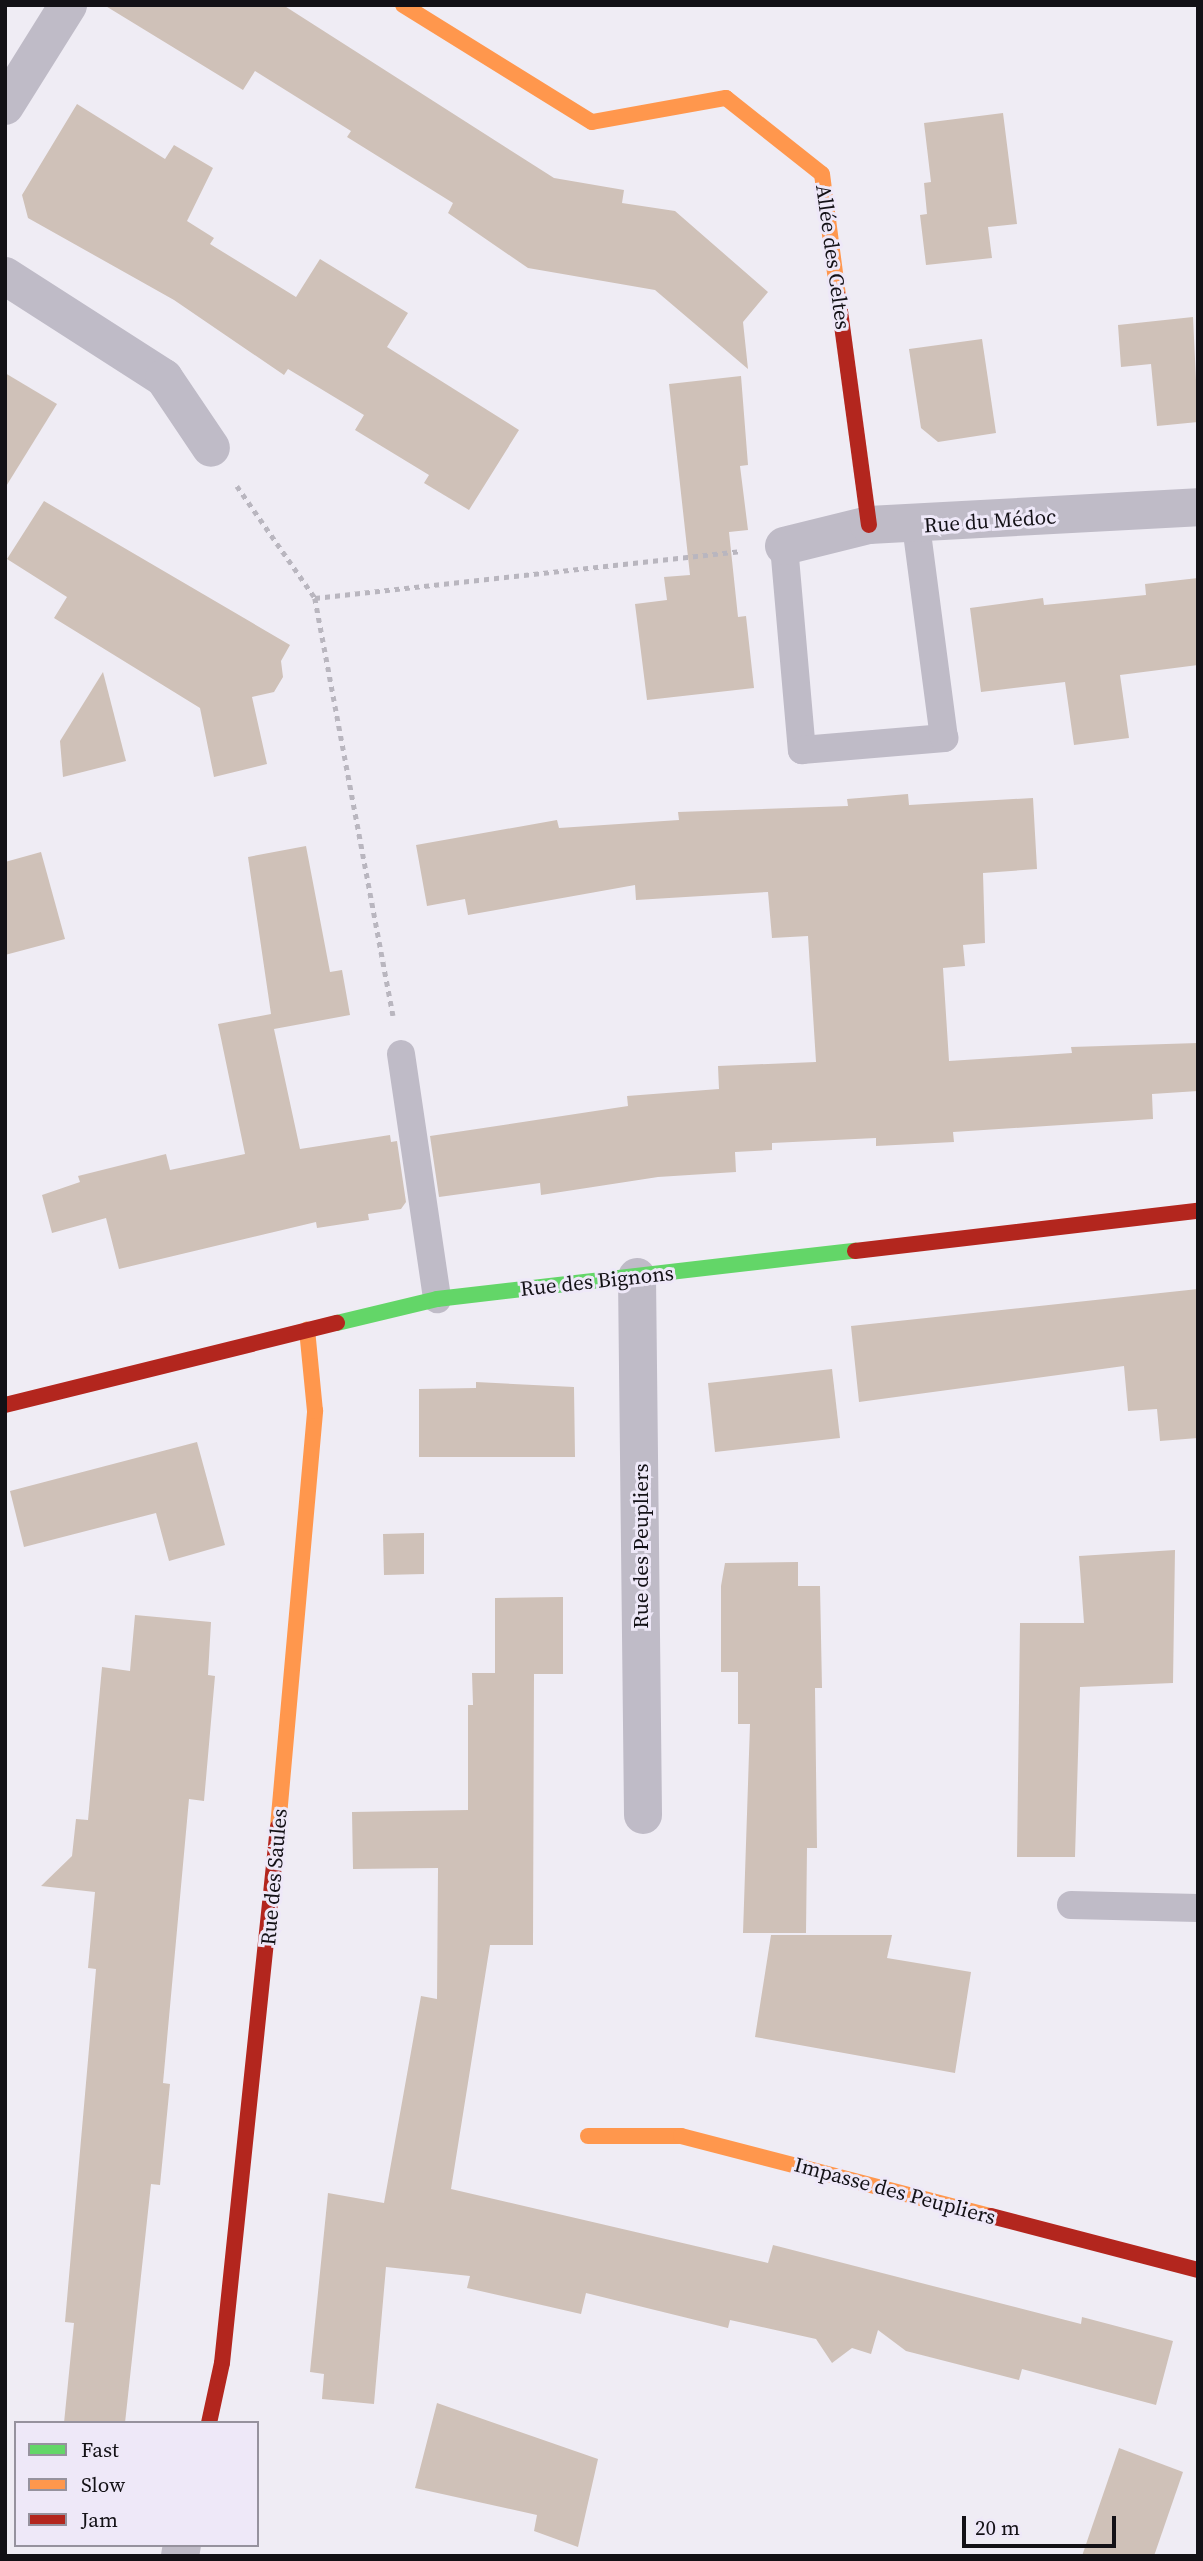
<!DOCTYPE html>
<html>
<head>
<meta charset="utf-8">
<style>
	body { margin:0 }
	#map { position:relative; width:1203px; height:2561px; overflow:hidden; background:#efecf4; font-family:"Source Serif 4",serif }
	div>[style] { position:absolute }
	.building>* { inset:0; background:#cfc1b8 }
	.path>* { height:4.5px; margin-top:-2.25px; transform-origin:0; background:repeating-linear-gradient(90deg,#b9b6bf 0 5px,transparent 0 10px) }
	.lane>* { height:28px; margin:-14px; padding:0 14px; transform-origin:14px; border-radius:14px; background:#bfbbc7 }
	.street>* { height:38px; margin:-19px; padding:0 19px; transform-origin:19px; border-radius:19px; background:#bfbbc7 }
	.fast>* { height:16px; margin:-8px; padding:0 8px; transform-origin:8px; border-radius:8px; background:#63d668 }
	.slow>* { height:16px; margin:-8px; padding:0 8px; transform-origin:8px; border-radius:8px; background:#ff974d }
	.jam>* { height:16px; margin:-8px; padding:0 8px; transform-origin:8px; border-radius:8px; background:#b3261e }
	span { translate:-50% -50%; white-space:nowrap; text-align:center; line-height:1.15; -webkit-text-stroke:6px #eee8f8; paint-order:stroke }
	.street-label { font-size:21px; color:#131116 }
	.frame { position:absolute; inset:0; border:7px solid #131116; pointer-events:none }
	.legend { position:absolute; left:14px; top:2421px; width:245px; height:126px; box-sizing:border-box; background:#eee8f8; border:2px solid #96929e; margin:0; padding:9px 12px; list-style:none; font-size:21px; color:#131116 }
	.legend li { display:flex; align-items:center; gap:14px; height:35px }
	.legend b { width:35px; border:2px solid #96929e }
	.scale { position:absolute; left:962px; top:2516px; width:154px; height:32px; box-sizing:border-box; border:4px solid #131116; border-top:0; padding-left:9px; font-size:21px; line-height:24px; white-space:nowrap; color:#131116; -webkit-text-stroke:5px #eee8f8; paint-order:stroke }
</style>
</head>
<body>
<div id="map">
	<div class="building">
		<i style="clip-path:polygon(104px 5px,283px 5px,554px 178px,624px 190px,622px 203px,675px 211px,768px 292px,743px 322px,748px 369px,655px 290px,528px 268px,448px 213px,453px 203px,347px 137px,351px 131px,255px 71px,243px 90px)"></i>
		<i style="clip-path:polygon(77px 104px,165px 159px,174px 145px,213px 168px,187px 221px,214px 238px,210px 244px,296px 297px,320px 259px,408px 313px,387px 347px,519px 430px,469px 510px,424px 483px,429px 475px,355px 430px,364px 415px,288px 369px,284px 375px,174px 300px,28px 218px,22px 195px)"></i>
		<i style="clip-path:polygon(1003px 113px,1017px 224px,988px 227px,992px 258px,926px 265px,920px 215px,927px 214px,924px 183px,931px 182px,924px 123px)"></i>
		<i style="clip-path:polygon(1193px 317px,1198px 422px,1157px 426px,1151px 364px,1121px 367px,1118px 325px)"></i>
		<i style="clip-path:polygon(982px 339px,996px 433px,938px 442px,921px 428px,909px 349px)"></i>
		<i style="clip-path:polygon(5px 373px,57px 404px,5px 488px)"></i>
		<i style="clip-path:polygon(741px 376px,748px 465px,740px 466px,748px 530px,729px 532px,738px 617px,746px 616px,754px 688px,647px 700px,635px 604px,667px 600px,664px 577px,690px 575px,669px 384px)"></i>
		<i style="clip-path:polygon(44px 501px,290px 645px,281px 661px,283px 677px,274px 692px,252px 697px,267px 764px,214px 777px,200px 708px,54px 618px,67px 597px,7px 559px)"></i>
		<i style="clip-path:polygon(1198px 578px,1198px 665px,1120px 675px,1129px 738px,1074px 745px,1065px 682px,981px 692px,970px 608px,1043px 598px,1044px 605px,1146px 595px,1145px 584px)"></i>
		<i style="clip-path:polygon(103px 672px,126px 761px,63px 777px,60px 741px)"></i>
		<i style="clip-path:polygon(908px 794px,909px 805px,1033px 798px,1037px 869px,983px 873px,985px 943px,963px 945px,965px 966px,943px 968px,949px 1061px,1072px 1053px,1071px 1047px,1198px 1043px,1198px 1091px,1152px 1094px,1153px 1119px,953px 1132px,954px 1142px,876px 1146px,876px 1138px,772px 1143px,772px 1150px,735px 1152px,736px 1172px,658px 1177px,541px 1195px,540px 1183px,439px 1197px,430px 1136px,628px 1106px,627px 1096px,719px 1089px,718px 1066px,816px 1062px,808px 936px,772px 938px,768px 892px,636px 900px,635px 885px,468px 915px,465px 899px,427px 906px,416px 845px,557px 820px,559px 828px,679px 820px,678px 812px,848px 806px,847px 799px)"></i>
		<i style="clip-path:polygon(306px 846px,330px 972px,342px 970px,350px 1015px,274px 1029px,300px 1149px,390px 1135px,391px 1142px,397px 1141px,406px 1202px,401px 1209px,368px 1214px,369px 1220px,317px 1228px,316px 1222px,119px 1269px,106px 1218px,52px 1233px,42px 1195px,80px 1182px,78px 1176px,166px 1154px,170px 1170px,245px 1154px,218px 1024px,271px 1014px,248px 857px)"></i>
		<i style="clip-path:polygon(41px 852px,65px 939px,5px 955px,5px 862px)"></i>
		<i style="clip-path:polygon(1198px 1289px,1198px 1438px,1160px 1441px,1157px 1409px,1128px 1411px,1124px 1366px,859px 1402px,851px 1326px)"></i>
		<i style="clip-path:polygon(832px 1369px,840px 1438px,715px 1452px,708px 1383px)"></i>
		<i style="clip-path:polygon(476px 1382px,574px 1387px,575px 1457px,419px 1457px,419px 1389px,476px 1388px)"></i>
		<i style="clip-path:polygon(197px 1442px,225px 1545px,169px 1561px,156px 1513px,24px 1547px,10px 1491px)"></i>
		<i style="clip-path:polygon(424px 1533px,424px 1574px,384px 1575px,383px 1534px)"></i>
		<i style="clip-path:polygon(1175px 1550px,1173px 1683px,1080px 1687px,1075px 1857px,1017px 1857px,1020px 1623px,1084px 1623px,1079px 1556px)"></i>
		<i style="clip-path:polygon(798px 1562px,798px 1586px,820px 1586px,822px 1688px,815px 1688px,817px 1848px,807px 1848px,806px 1933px,743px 1933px,750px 1724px,738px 1724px,738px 1672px,721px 1672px,721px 1586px,725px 1563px)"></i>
		<i style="clip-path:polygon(563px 1597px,563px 1674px,534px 1674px,533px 1945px,490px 1945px,451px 2189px,768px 2263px,773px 2245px,1081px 2324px,1082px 2317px,1173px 2341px,1156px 2405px,1022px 2369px,1019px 2380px,906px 2351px,878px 2330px,871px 2354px,852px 2348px,832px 2363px,816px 2339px,730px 2320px,728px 2328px,586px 2293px,581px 2314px,467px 2288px,470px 2276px,386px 2267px,374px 2404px,322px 2399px,324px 2374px,310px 2372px,328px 2193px,384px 2203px,421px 1996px,437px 1999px,438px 1868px,353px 1869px,352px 1812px,468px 1810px,468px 1705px,473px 1705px,472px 1673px,495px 1673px,495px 1598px)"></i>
		<i style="clip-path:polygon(135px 1615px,211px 1622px,208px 1675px,215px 1676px,204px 1801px,189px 1799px,163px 2083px,170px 2084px,160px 2185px,151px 2184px,125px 2423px,64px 2423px,74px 2323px,65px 2322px,96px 1969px,88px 1968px,95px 1892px,41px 1886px,72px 1856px,76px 1819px,88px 1820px,102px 1667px,130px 1671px)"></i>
		<i style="clip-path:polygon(771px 1935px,892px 1935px,887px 1958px,971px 1972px,955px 2073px,755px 2037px)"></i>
		<i style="clip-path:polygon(437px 2403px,598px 2459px,578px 2547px,534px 2531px,537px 2515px,415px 2488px)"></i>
		<i style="clip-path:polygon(1119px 2448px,1183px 2472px,1154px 2556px,1082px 2556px)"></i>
	</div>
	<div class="path">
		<i style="left:237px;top:486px;width:136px;rotate:55.1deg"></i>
		<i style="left:315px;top:598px;width:425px;rotate:79.4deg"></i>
		<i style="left:315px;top:598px;width:427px;rotate:-6.3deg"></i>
	</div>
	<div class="lane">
		<i style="left:784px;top:546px;width:205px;rotate:85deg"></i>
		<i style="left:802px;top:750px;width:143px;rotate:-4.8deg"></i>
		<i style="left:944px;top:738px;width:214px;rotate:-97.5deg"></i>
		<i style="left:401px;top:1054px;width:248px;rotate:81.6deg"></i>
		<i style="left:1071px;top:1905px;width:127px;rotate:1.4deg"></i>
	</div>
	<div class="street">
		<i style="left:5px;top:106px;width:119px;rotate:-58deg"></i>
		<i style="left:5px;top:276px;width:189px;rotate:32.7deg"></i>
		<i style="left:164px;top:378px;width:84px;rotate:56.1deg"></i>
		<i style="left:784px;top:546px;width:88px;rotate:-13.9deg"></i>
		<i style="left:869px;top:525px;width:329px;rotate:-3.1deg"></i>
		<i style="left:637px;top:1277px;width:538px;rotate:89.36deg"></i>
		<i style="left:180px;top:2556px;width:11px;rotate:-80deg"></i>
	</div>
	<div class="fast">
		<i style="left:337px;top:1323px;width:103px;rotate:-13.5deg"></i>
		<i style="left:437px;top:1299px;width:421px;rotate:-6.6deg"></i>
	</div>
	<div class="slow">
		<i style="left:403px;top:5px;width:222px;rotate:31.8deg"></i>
		<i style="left:592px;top:122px;width:136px;rotate:-10.2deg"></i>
		<i style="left:726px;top:98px;width:122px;rotate:38.4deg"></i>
		<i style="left:822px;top:174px;width:123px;rotate:82.5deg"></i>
		<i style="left:278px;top:1827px;width:418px;rotate:-84.9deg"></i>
		<i style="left:315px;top:1411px;width:82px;rotate:-95.6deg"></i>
		<i style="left:588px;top:2136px;width:93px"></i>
		<i style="left:681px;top:2136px;width:320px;rotate:14.5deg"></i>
	</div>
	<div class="jam">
		<i style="left:838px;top:296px;width:231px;rotate:82.3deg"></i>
		<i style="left:855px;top:1251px;width:345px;rotate:-6.7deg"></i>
		<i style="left:5px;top:1405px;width:342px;rotate:-13.9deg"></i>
		<i style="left:991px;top:2216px;width:214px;rotate:14.6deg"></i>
		<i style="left:209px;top:2423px;width:61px;rotate:-77.8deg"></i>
		<i style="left:222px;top:2363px;width:539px;rotate:-84.04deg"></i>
	</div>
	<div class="street-label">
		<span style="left:833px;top:257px;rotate:82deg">Allée des Celtes</span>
		<span style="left:990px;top:521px;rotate:-4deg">Rue du Médoc</span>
		<span style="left:597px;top:1281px;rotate:-6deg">Rue des Bignons</span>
		<span style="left:641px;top:1546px;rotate:-90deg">Rue des Peupliers</span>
		<span style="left:274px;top:1877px;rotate:-85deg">Rue des Saules</span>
		<span style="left:895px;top:2191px;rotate:15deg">Impasse des Peupliers</span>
	</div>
	<div class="frame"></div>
	<ul class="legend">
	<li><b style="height:9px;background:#63d668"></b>Fast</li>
	<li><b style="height:9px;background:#ff974d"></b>Slow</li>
	<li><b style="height:9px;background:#b3261e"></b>Jam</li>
	</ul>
	<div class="scale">20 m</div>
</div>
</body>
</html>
